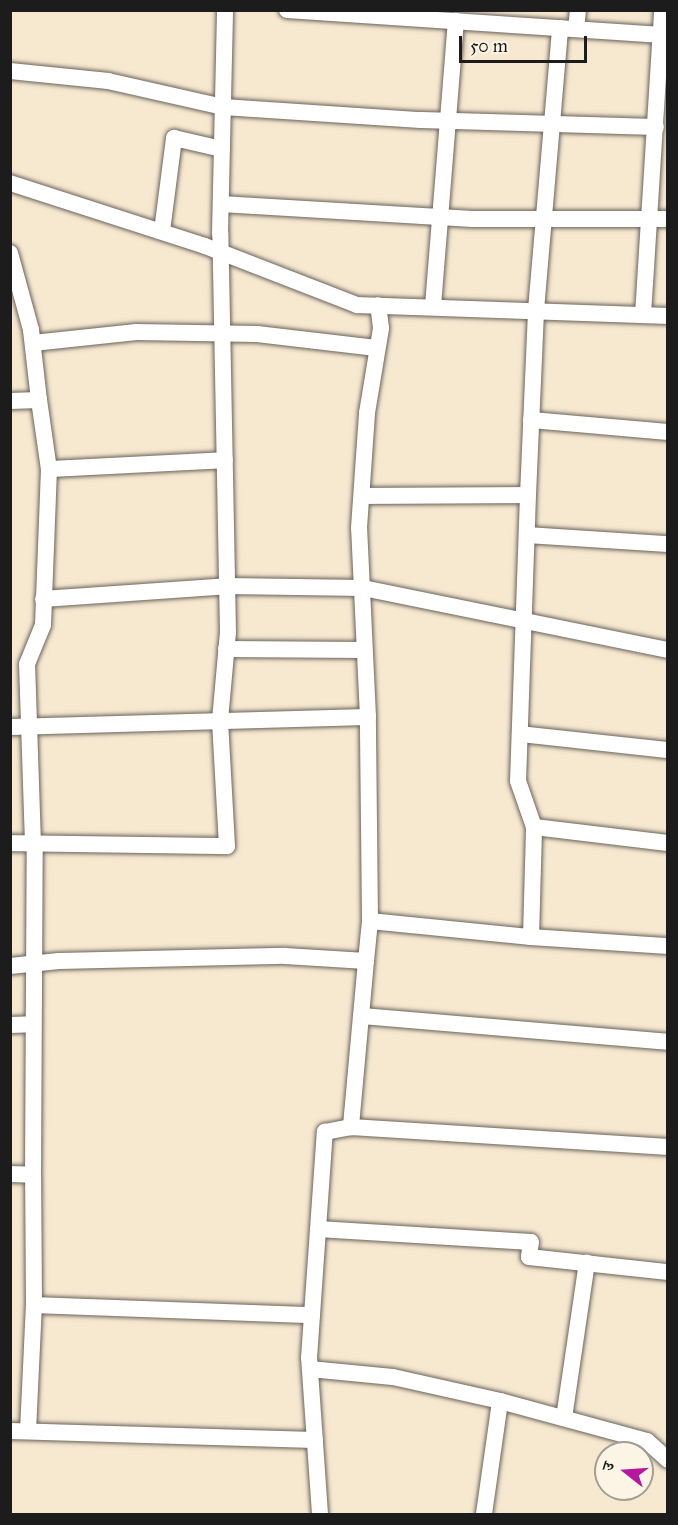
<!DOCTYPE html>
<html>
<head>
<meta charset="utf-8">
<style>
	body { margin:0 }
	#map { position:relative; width:678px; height:1525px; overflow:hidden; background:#f7e8d0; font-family:"IM FELL Great Primer","Noto Serif Devanagari",serif }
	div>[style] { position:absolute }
	.roads { filter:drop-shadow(0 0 2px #69635b) drop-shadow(0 0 2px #69635b) }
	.minor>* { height:16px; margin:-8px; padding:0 8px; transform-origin:8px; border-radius:8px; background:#fff }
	span { translate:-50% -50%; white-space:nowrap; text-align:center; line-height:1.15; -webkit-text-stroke:4.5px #fcf5e5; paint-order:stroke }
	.frame { position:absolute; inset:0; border:12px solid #1c1c1c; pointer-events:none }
	.north { position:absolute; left:594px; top:1441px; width:60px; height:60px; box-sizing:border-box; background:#fcf5e5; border:2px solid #a29e95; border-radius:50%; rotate:287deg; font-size:16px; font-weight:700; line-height:24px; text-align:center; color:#1c1c1c }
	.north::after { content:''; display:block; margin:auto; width:21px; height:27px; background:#b5179e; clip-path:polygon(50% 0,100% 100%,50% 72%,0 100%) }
	.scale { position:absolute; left:459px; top:36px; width:128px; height:27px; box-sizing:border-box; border:3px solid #1c1c1c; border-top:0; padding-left:8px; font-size:18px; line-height:21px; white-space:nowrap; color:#1c1c1c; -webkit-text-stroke:4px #fcf5e5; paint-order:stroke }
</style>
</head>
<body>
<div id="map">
	<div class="roads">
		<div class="minor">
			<i style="left:287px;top:10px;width:376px;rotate:3.8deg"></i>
			<i style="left:576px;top:29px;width:19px;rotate:-84deg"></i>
			<i style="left:10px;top:71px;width:99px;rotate:5.8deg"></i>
			<i style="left:108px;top:81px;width:118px;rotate:12.7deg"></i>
			<i style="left:223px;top:107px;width:198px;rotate:3.8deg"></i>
			<i style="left:421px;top:120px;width:235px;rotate:1.7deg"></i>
			<i style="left:10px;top:183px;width:205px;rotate:17.9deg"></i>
			<i style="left:205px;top:246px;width:163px;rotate:21.2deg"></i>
			<i style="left:357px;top:305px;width:311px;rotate:2deg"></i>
			<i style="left:221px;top:204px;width:252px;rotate:3.4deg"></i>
			<i style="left:473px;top:219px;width:195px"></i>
			<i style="left:162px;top:231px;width:94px;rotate:-82.6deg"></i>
			<i style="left:174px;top:138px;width:49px;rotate:12.9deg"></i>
			<i style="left:10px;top:253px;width:80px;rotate:74.7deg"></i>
			<i style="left:31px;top:330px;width:70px;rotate:83.5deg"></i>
			<i style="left:39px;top:400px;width:29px;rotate:178deg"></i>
			<i style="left:433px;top:306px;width:286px;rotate:-85.4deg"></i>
			<i style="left:643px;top:315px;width:306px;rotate:-86.4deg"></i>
			<i style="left:33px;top:343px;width:104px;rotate:-6.1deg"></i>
			<i style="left:136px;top:332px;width:121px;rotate:0.9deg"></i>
			<i style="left:257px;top:334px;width:120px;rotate:6.7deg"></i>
			<i style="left:39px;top:400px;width:70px;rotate:81.8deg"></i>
			<i style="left:49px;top:469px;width:176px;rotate:-2.9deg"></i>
			<i style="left:531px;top:420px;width:138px;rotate:5deg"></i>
			<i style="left:528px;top:495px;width:286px;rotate:92deg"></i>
			<i style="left:518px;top:781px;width:49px;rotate:70.8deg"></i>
			<i style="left:362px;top:496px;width:166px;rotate:-0.3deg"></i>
			<i style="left:528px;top:495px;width:185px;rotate:-87.5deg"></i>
			<i style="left:536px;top:310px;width:283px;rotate:-85.1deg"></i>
			<i style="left:527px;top:535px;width:141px;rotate:3.7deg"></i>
			<i style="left:43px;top:599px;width:184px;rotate:-4deg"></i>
			<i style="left:227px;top:586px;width:136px;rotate:0.8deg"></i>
			<i style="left:363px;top:588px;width:311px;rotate:11.5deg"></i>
			<i style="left:226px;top:649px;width:137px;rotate:0.4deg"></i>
			<i style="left:10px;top:727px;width:358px;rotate:-1.6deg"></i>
			<i style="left:520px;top:734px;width:149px;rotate:6.2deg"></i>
			<i style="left:10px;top:843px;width:217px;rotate:0.8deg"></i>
			<i style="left:227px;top:846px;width:126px;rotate:-93.2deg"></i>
			<i style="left:220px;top:720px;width:88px;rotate:-84.8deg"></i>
			<i style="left:228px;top:632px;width:399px;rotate:-91.1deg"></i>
			<i style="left:220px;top:233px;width:223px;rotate:-88.7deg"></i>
			<i style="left:33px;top:844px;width:180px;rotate:-91.9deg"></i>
			<i style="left:27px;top:664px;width:42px;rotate:-67.7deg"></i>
			<i style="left:43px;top:625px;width:156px;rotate:-87.8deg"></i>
			<i style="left:370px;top:921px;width:162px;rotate:5.7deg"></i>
			<i style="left:531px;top:937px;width:110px;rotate:-88.4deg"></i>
			<i style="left:534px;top:827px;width:135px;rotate:6.8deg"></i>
			<i style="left:531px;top:937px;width:137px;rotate:3.8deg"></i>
			<i style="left:366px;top:961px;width:40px;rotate:-84.3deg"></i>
			<i style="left:370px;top:921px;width:204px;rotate:-90.6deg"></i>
			<i style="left:368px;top:717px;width:189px;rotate:-92.7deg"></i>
			<i style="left:359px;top:528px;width:115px;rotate:-86deg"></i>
			<i style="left:367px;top:413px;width:86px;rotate:-80.6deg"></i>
			<i style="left:381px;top:328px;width:23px;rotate:-97deg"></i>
			<i style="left:10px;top:966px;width:49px;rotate:-5.8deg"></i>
			<i style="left:59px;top:961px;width:226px;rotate:-1.3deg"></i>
			<i style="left:285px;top:956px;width:81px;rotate:3.5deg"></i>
			<i style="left:366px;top:961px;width:167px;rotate:95.2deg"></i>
			<i style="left:351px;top:1127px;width:318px;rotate:3.6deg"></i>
			<i style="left:361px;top:1016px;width:308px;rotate:4.8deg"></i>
			<i style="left:10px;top:1025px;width:23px;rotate:-2deg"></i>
			<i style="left:10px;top:1174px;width:23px;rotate:2deg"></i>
			<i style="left:33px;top:1175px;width:331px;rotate:-89.7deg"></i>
			<i style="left:318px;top:1229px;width:213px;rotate:3.5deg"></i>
			<i style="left:531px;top:1242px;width:15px;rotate:98deg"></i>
			<i style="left:529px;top:1257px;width:140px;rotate:6.2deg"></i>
			<i style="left:34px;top:1305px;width:278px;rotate:2.1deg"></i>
			<i style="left:310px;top:1369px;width:83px;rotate:5.5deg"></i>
			<i style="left:393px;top:1377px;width:110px;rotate:12.6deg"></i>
			<i style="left:500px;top:1401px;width:152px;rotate:15.2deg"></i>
			<i style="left:647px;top:1441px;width:28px;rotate:42deg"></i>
			<i style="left:564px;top:1418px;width:157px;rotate:-81.6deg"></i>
			<i style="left:10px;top:1431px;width:305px;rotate:1.7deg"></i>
			<i style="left:28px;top:1431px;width:126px;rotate:-87.3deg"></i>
			<i style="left:34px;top:1305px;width:130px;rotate:-90.4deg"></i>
			<i style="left:320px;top:1514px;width:156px;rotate:-94deg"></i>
			<i style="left:309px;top:1358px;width:227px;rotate:-86deg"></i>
			<i style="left:325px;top:1132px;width:26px;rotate:-11deg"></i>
			<i style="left:484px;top:1514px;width:114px;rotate:-81.9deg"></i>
		</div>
	</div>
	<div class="frame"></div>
	<div class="north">उ</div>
	<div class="scale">50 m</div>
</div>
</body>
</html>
